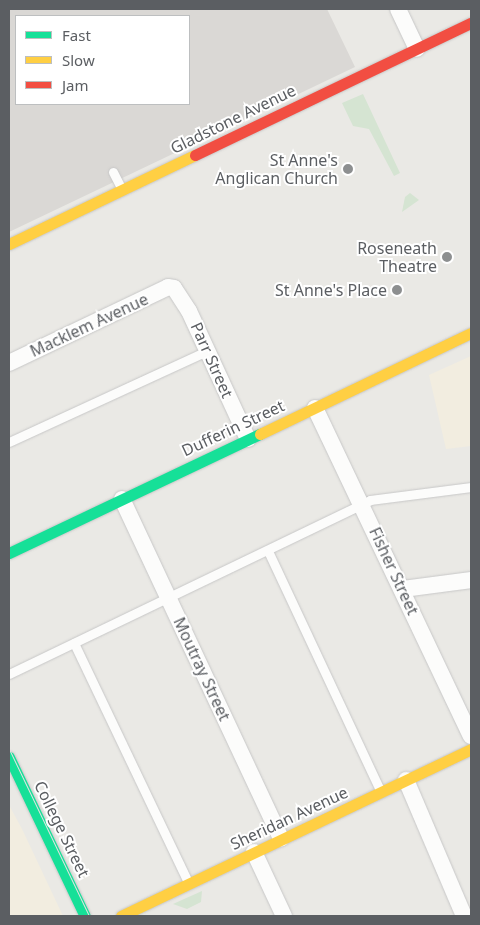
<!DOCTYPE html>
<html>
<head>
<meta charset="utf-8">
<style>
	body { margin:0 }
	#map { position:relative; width:480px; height:925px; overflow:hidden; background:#eae9e5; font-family:"Noto Sans",sans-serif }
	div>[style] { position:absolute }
	.commercial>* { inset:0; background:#f2ede0 }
	.industrial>* { inset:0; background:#dad8d5 }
	.green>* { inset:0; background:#d5e4d2 }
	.roads { filter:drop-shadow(0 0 1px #c7c7c7) drop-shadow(0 0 1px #c7c7c7) }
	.lane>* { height:9px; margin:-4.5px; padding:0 4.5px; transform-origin:4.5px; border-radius:4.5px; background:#fcfcfb }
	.street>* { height:16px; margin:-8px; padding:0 8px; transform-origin:8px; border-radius:8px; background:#fcfcfb }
	.fast>* { height:11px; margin:-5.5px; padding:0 5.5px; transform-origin:5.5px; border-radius:5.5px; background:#16e098 }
	.slow>* { height:11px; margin:-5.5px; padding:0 5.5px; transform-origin:5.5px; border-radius:5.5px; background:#ffcf43 }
	.jam>* { height:11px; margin:-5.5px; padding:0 5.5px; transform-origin:5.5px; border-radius:5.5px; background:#f24e42 }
	.tram>* { height:1px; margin:-0.5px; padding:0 0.5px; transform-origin:0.5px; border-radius:0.5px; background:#e2e1e1 }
	.dots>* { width:14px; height:14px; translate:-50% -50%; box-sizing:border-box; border:2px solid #fff; border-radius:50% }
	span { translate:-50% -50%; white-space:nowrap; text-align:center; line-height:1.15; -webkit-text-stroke:4px #fff; paint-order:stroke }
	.street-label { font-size:16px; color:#5b5e62 }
	.poi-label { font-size:16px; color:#5b5e62 }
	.right { translate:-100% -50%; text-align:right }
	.frame { position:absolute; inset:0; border:10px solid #5b5e62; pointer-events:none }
	.legend { position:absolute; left:15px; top:15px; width:175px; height:90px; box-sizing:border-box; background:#fff; border:1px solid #bdbfc0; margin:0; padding:6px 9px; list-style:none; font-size:15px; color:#5b5e62 }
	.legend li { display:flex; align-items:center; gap:10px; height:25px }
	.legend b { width:25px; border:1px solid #bdbfc0 }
</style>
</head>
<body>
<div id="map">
	<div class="commercial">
		<i style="clip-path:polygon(471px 356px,471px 446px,446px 449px,429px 375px)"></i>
		<i style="clip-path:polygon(9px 805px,22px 829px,63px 916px,9px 916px)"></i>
	</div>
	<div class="industrial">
		<i style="clip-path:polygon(evenodd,9px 9px,327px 9px,355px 67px,9px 232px,9px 9px,16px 16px,189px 16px,189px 104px,16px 104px,16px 16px)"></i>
	</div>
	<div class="green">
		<i style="clip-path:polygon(363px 94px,400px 173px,394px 176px,369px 129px,353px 126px,342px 103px)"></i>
		<i style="clip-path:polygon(410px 193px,419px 200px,402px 212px,405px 197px)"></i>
		<i style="clip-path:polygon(202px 891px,201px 902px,187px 909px,173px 904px)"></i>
	</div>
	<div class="roads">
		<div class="lane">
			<i style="left:113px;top:172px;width:20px;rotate:63deg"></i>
			<i style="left:9px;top:442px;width:218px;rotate:-24.7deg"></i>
			<i style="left:268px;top:551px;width:266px;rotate:64.9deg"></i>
			<i style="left:74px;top:643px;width:265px;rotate:64.5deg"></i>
			<i style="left:9px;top:674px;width:401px;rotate:-25.7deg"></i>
			<i style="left:370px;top:500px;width:102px;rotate:-7.3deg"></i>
		</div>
		<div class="street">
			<i style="left:398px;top:9px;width:44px;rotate:64.6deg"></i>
			<i style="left:9px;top:363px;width:176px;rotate:-25.5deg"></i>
			<i style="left:168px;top:287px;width:6px;rotate:9deg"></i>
			<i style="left:174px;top:288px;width:27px;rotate:57deg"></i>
			<i style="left:189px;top:311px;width:141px;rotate:65.3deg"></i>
			<i style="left:315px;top:408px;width:363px;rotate:64.6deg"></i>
			<i style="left:122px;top:499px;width:375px;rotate:64.9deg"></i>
			<i style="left:403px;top:589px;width:69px;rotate:-7.5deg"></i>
			<i style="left:406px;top:780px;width:148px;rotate:66.9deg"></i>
			<i style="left:254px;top:852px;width:71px;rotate:64.9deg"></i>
		</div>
		<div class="fast">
			<i style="left:9px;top:553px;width:278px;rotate:-25.4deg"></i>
			<i style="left:9px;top:757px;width:176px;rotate:64.5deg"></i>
		</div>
		<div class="slow">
			<i style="left:9px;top:244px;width:206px;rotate:-25.6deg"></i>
			<i style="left:260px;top:434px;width:234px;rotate:-25.6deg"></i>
			<i style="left:121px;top:916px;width:388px;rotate:-25.5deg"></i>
		</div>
		<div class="jam">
			<i style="left:195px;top:155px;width:306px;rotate:-25.6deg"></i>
		</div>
	</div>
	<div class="tram">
		<i style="left:9px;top:749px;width:185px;rotate:64.4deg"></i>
	</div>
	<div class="dots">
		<i style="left:348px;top:169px;background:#8d8f90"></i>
		<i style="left:447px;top:257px;background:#8d8f90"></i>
		<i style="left:397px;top:290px;background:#8d8f90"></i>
	</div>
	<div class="street-label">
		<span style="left:233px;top:119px;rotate:-26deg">Gladstone Avenue</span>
		<span style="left:89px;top:325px;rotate:-25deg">Macklem Avenue</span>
		<span style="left:212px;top:360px;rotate:66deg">Parr Street</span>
		<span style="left:233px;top:428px;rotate:-25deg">Dufferin Street</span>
		<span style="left:394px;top:571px;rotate:65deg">Fisher Street</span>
		<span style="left:202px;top:669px;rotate:65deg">Moutray Street</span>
		<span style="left:289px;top:818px;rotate:-25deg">Sheridan Avenue</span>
		<span style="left:62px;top:829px;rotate:64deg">College Street</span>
	</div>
	<div class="poi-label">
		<span class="right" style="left:338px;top:169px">St Anne's<br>Anglican Church</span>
		<span class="right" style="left:437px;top:257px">Roseneath<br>Theatre</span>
		<span class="right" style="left:387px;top:290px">St Anne's Place</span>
	</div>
	<div class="frame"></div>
	<ul class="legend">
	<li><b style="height:6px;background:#16e098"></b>Fast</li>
	<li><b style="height:6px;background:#ffcf43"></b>Slow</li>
	<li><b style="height:6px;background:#f24e42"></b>Jam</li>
	</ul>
</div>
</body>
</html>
